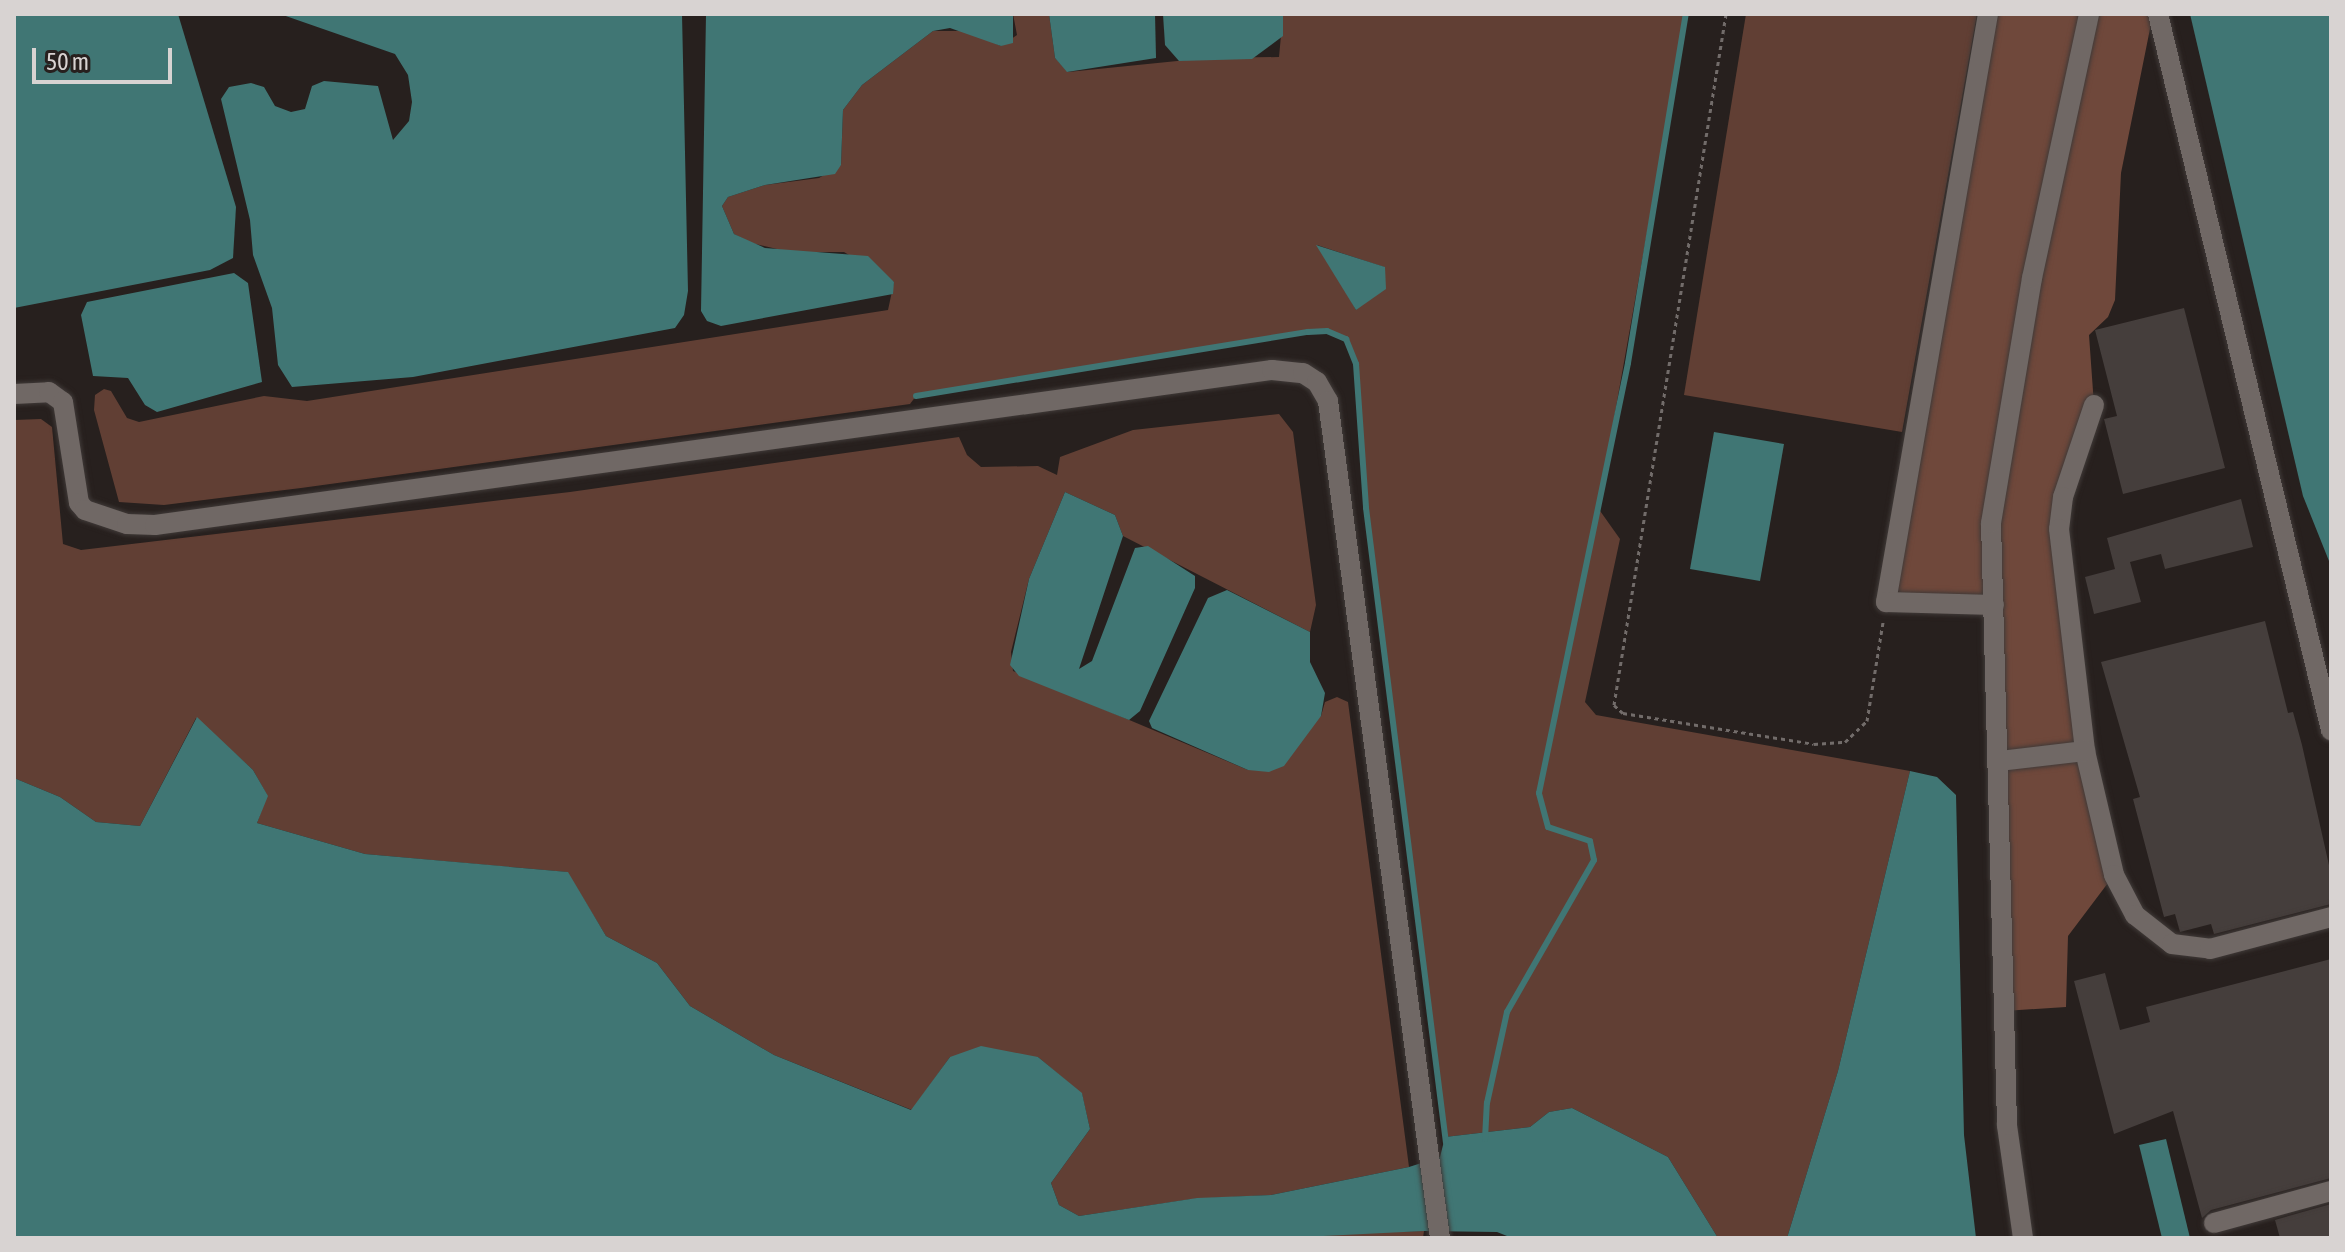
<!DOCTYPE html>
<html>
<head>
<meta charset="utf-8">
<style>
	body { margin:0 }
	#map { position:relative; width:2345px; height:1252px; overflow:hidden; background:#27201e; font-family:"Asap Condensed",sans-serif }
	div>[style] { position:absolute }
	.green>* { inset:0; background:#613f34 }
	.forest>* { inset:0; background:#6f483b }
	.water>* { inset:0; background:#407674 }
	.stream>* { height:6px; margin:-3px; padding:0 3px; transform-origin:3px; border-radius:3px; background:#407674 }
	.building>* { inset:0; background:#453e3c }
	.path>* { height:3px; margin-top:-1.5px; transform-origin:0; background:repeating-linear-gradient(90deg,#726c6a 0 4px,transparent 0 8px) }
	.roads { filter:drop-shadow(0 0 2px #403a38) drop-shadow(0 0 2px #403a38) }
	.minor>* { height:20px; margin:-10px; padding:0 10px; transform-origin:10px; border-radius:10px; background:#706865 }
	span { translate:-50% -50%; white-space:nowrap; text-align:center; line-height:1.15; -webkit-text-stroke:7px #27201e; paint-order:stroke }
	.frame { position:absolute; inset:0; border:16px solid #d8d3d2; pointer-events:none }
	.scale { position:absolute; left:32px; top:48px; width:140px; height:36px; box-sizing:border-box; border:4px solid #d8d3d2; border-top:0; padding-left:10px; font-size:24px; line-height:28px; white-space:nowrap; color:#d8d3d2; -webkit-text-stroke:6px #27201e; paint-order:stroke }
</style>
</head>
<body>
<div id="map">
	<div class="green">
		<i style="clip-path:polygon(evenodd,1013px 14px,1049px 14px,1055px 58px,1068px 72px,1207px 58px,1279px 57px,1283px 14px,1686px 14px,1598px 508px,1620px 539px,1585px 702px,1596px 715px,1910px 771px,1838px 1071px,1787px 1238px,1718px 1238px,1668px 1157px,1572px 1108px,1549px 1112px,1530px 1127px,1445px 1137px,1366px 508px,1356px 364px,1346px 339px,1327px 331px,1308px 332px,916px 396px,910px 404px,301px 488px,164px 505px,119px 502px,94px 410px,95px 395px,104px 389px,111px 391px,127px 418px,139px 422px,264px 396px,307px 401px,888px 310px,894px 282px,844px 252px,790px 252px,751px 243px,734px 234px,722px 206px,728px 197px,765px 185px,819px 178px,841px 165px,843px 110px,862px 85px,933px 31px,967px 31px,1001px 46px,1017px 35px,1013px 14px,1317px 245px,1384px 267px,1356px 310px,1327px 257px,1317px 245px)"></i>
		<i style="clip-path:polygon(1746px 14px,1977px 14px,1902px 432px,1684px 395px)"></i>
		<i style="clip-path:polygon(1279px 414px,1293px 432px,1316px 605px,1310px 632px,1123px 536px,1115px 515px,1065px 492px,1029px 579px,1011px 652px,1013px 671px,1248px 770px,1321px 716px,1325px 702px,1337px 697px,1348px 702px,1409px 1167px,1271px 1195px,1192px 1199px,1079px 1216px,1059px 1205px,1051px 1183px,1090px 1129px,1082px 1094px,1038px 1057px,950px 1057px,912px 1110px,774px 1055px,690px 1006px,657px 963px,606px 936px,567px 872px,365px 854px,257px 823px,267px 795px,253px 770px,196px 718px,140px 826px,96px 822px,60px 797px,14px 778px,14px 420px,41px 419px,52px 427px,63px 544px,81px 550px,570px 492px,959px 437px,967px 455px,981px 467px,1038px 466px,1057px 475px,1060px 457px,1133px 430px)"></i>
		<i style="clip-path:polygon(1424px 1231px,1423px 1238px,1283px 1238px,1304px 1234px)"></i>
	</div>
	<div class="forest">
		<i style="clip-path:polygon(1988px 14px,2153px 14px,2121px 173px,2115px 300px,2108px 317px,2089px 335px,2094px 405px,2059px 529px,2114px 875px,2068px 936px,2066px 1007px,2004px 1011px,1994px 605px,1886px 602px)"></i>
	</div>
	<div class="water">
		<i style="clip-path:polygon(14px 14px,178px 14px,236px 207px,233px 258px,210px 270px,14px 308px)"></i>
		<i style="clip-path:polygon(280px 14px,682px 14px,688px 291px,684px 315px,675px 328px,413px 377px,292px 387px,278px 365px,272px 308px,253px 255px,250px 220px,221px 99px,229px 87px,251px 83px,264px 87px,275px 106px,291px 112px,305px 109px,312px 86px,324px 81px,378px 86px,393px 140px,409px 121px,412px 102px,408px 75px,395px 54px)"></i>
		<i style="clip-path:polygon(706px 14px,1013px 14px,1013px 43px,1001px 46px,950px 28px,933px 31px,862px 85px,843px 110px,841px 165px,835px 174px,765px 185px,728px 197px,722px 206px,734px 234px,765px 248px,868px 256px,894px 282px,893px 294px,721px 326px,707px 321px,701px 311px)"></i>
		<i style="clip-path:polygon(1049px 14px,1155px 14px,1156px 58px,1067px 72px,1055px 58px)"></i>
		<i style="clip-path:polygon(1163px 14px,1283px 14px,1283px 36px,1252px 59px,1179px 61px,1165px 45px)"></i>
		<i style="clip-path:polygon(2190px 14px,2331px 14px,2331px 566px,2303px 496px)"></i>
		<i style="clip-path:polygon(1316px 245px,1385px 267px,1386px 289px,1356px 310px)"></i>
		<i style="clip-path:polygon(234px 273px,248px 283px,262px 382px,157px 412px,145px 405px,128px 378px,93px 376px,81px 315px,87px 302px)"></i>
		<i style="clip-path:polygon(1714px 432px,1784px 444px,1760px 581px,1690px 569px)"></i>
		<i style="clip-path:polygon(1065px 492px,1115px 515px,1123px 536px,1079px 669px,1092px 661px,1135px 548px,1148px 546px,1195px 576px,1195px 588px,1140px 711px,1129px 720px,1019px 676px,1010px 665px,1029px 579px)"></i>
		<i style="clip-path:polygon(1227px 590px,1310px 632px,1310px 662px,1325px 693px,1321px 716px,1284px 766px,1269px 772px,1248px 770px,1152px 728px,1149px 721px,1208px 598px)"></i>
		<i style="clip-path:polygon(197px 717px,253px 770px,268px 796px,257px 823px,365px 854px,568px 872px,606px 936px,657px 963px,690px 1006px,774px 1055px,911px 1110px,950px 1057px,981px 1046px,1038px 1057px,1082px 1093px,1090px 1129px,1051px 1183px,1059px 1205px,1079px 1216px,1197px 1198px,1271px 1195px,1409px 1167px,1440px 1157px,1445px 1137px,1530px 1127px,1549px 1112px,1572px 1108px,1668px 1157px,1718px 1238px,1512px 1238px,1497px 1232px,1424px 1231px,1283px 1238px,14px 1238px,14px 778px,60px 797px,96px 822px,140px 826px)"></i>
		<i style="clip-path:polygon(1910px 771px,1937px 777px,1956px 795px,1964px 1135px,1976px 1238px,1787px 1238px,1838px 1071px)"></i>
		<i style="clip-path:polygon(2166px 1139px,2190px 1238px,2162px 1238px,2139px 1145px)"></i>
	</div>
	<div class="stream">
		<i style="left:916px;top:396px;width:397px;rotate:-9.3deg"></i>
		<i style="left:1308px;top:332px;width:19px;rotate:-3deg"></i>
		<i style="left:1327px;top:331px;width:21px;rotate:23deg"></i>
		<i style="left:1346px;top:339px;width:27px;rotate:68deg"></i>
		<i style="left:1356px;top:364px;width:144px;rotate:86deg"></i>
		<i style="left:1366px;top:508px;width:640px;rotate:82.82deg"></i>
		<i style="left:1485px;top:1139px;width:36px;rotate:-87deg"></i>
		<i style="left:1487px;top:1103px;width:93px;rotate:-77.6deg"></i>
		<i style="left:1507px;top:1012px;width:175px;rotate:-60.2deg"></i>
		<i style="left:1594px;top:860px;width:19px;rotate:-102deg"></i>
		<i style="left:1590px;top:841px;width:44px;rotate:-161.6deg"></i>
		<i style="left:1548px;top:827px;width:35px;rotate:-105deg"></i>
		<i style="left:1539px;top:793px;width:439px;rotate:-78.3deg"></i>
		<i style="left:1628px;top:363px;width:354px;rotate:-80.6deg"></i>
	</div>
	<div class="building">
		<i style="clip-path:polygon(2184px 308px,2225px 468px,2123px 494px,2104px 419px,2117px 416px,2095px 330px)"></i>
		<i style="clip-path:polygon(2241px 499px,2253px 547px,2165px 569px,2161px 554px,2130px 562px,2141px 602px,2094px 614px,2085px 577px,2115px 569px,2107px 538px)"></i>
		<i style="clip-path:polygon(2265px 621px,2288px 713px,2293px 712px,2302px 745px,2331px 874px,2331px 904px,2214px 934px,2211px 924px,2180px 932px,2175px 914px,2164px 917px,2133px 799px,2140px 797px,2101px 662px)"></i>
		<i style="clip-path:polygon(2331px 959px,2331px 1178px,2211px 1210px,2202px 1218px,2173px 1111px,2114px 1134px,2074px 981px,2105px 973px,2120px 1030px,2150px 1022px,2146px 1007px)"></i>
		<i style="clip-path:polygon(2331px 1204px,2331px 1238px,2280px 1238px,2275px 1220px)"></i>
	</div>
	<div class="path">
		<i style="left:1726px;top:14px;width:700px;rotate:99.21deg"></i>
		<i style="left:1614px;top:705px;width:12px;rotate:42deg"></i>
		<i style="left:1623px;top:713px;width:193px;rotate:9.2deg"></i>
		<i style="left:1814px;top:744px;width:31px;rotate:-4deg"></i>
		<i style="left:1845px;top:742px;width:30px;rotate:-44deg"></i>
		<i style="left:1867px;top:721px;width:100px;rotate:-80.8deg"></i>
	</div>
	<div class="roads">
		<div class="minor">
			<i style="left:1988px;top:14px;width:597px;rotate:99.84deg"></i>
			<i style="left:1886px;top:602px;width:108px;rotate:1.6deg"></i>
			<i style="left:2158px;top:14px;width:737px;rotate:76.42deg"></i>
			<i style="left:14px;top:394px;width:35px;rotate:-3deg"></i>
			<i style="left:49px;top:392px;width:17px;rotate:36deg"></i>
			<i style="left:63px;top:402px;width:102px;rotate:81deg"></i>
			<i style="left:79px;top:503px;width:9px;rotate:49deg"></i>
			<i style="left:85px;top:510px;width:44px;rotate:18.4deg"></i>
			<i style="left:127px;top:524px;width:28px;rotate:2deg"></i>
			<i style="left:155px;top:525px;width:1128px;rotate:-7.9deg"></i>
			<i style="left:1272px;top:370px;width:31px;rotate:6deg"></i>
			<i style="left:1303px;top:373px;width:17px;rotate:33deg"></i>
			<i style="left:1317px;top:382px;width:22px;rotate:60deg"></i>
			<i style="left:1328px;top:401px;width:844px;rotate:82.38deg"></i>
			<i style="left:2094px;top:405px;width:97px;rotate:108.6deg"></i>
			<i style="left:2063px;top:497px;width:32px;rotate:97deg"></i>
			<i style="left:2059px;top:529px;width:224px;rotate:83.3deg"></i>
			<i style="left:2085px;top:751px;width:127px;rotate:76.8deg"></i>
			<i style="left:2114px;top:875px;width:45px;rotate:62.3deg"></i>
			<i style="left:2135px;top:915px;width:47px;rotate:38.1deg"></i>
			<i style="left:2172px;top:944px;width:38px;rotate:7deg"></i>
			<i style="left:2210px;top:949px;width:125px;rotate:-14.8deg"></i>
			<i style="left:2000px;top:761px;width:86px;rotate:-6.7deg"></i>
			<i style="left:2214px;top:1223px;width:121px;rotate:-15.3deg"></i>
			<i style="left:2023px;top:1238px;width:114px;rotate:-98.1deg"></i>
			<i style="left:2007px;top:1125px;width:602px;rotate:-91.52deg"></i>
			<i style="left:1991px;top:523px;width:248px;rotate:-80.5deg"></i>
			<i style="left:2032px;top:278px;width:270px;rotate:-77.8deg"></i>
		</div>
	</div>
	<div class="frame"></div>
	<div class="scale">50 m</div>
</div>
</body>
</html>
